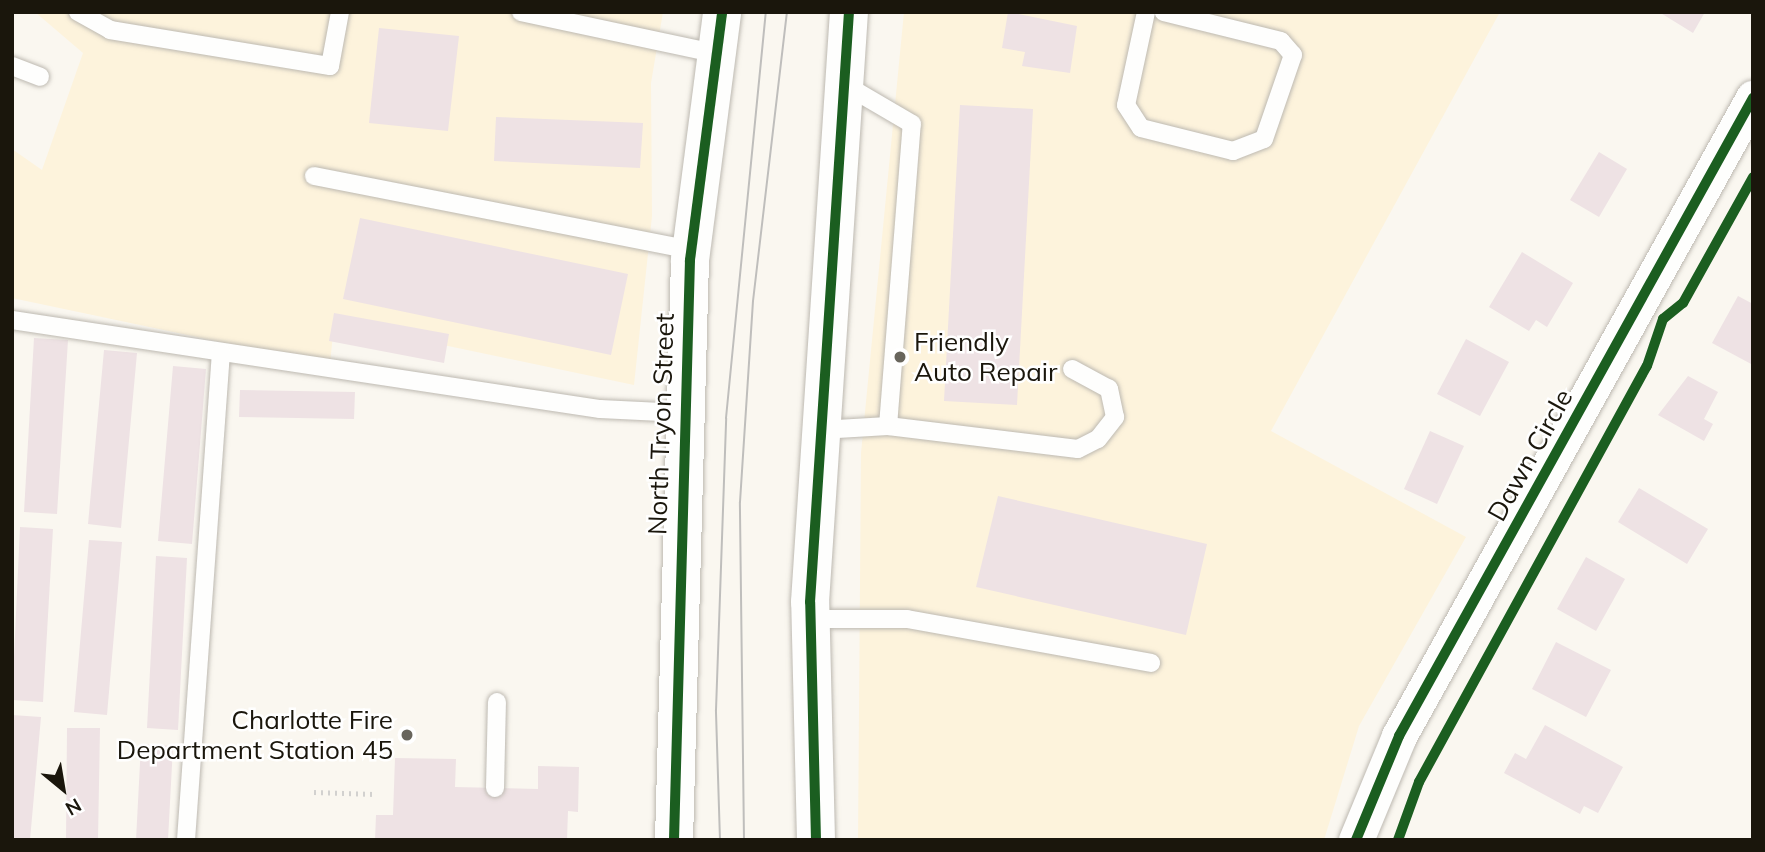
<!DOCTYPE html>
<html>
<head>
<meta charset="utf-8">
<style>
	body { margin:0 }
	#map { position:relative; width:1765px; height:852px; overflow:hidden; background:#faf7f0; font-family:Mulish,sans-serif }
	div>[style] { position:absolute }
	.built>* { inset:0; background:#fdf3dc }
	.building>* { inset:0; background:#eee2e4 }
	.path>* { height:4.5px; margin-top:-2.25px; transform-origin:0; background:repeating-linear-gradient(90deg,#d2d1cf 0 2px,transparent 0 7px) }
	.roads { filter:drop-shadow(0 0 2px #bdb9b1) drop-shadow(0 0 2px #bdb9b1) }
	.lane>* { height:18px; margin:-9px; padding:0 9px; transform-origin:9px; border-radius:9px; background:#fefefd }
	.street>* { height:35px; margin:-17.5px; padding:0 17.5px; transform-origin:17.5px; border-radius:17.5px; background:#fefefd }
	.primary>* { height:38px; margin:-19px; padding:0 19px; transform-origin:19px; border-radius:19px; background:#fefefd }
	.tram>* { height:2px; margin:-1px; padding:0 1px; transform-origin:1px; border-radius:1px; background:#bfbebc }
	.cycleway>* { height:10px; margin:-5px; padding:0 5px; transform-origin:5px; border-radius:5px; background:#1b5e20 }
	.dots>* { width:19px; height:19px; translate:-50% -50%; box-sizing:border-box; border:4px solid #fff; border-radius:50% }
	span { translate:-50% -50%; white-space:nowrap; text-align:center; line-height:1.15; -webkit-text-stroke:5px #fff; paint-order:stroke }
	.poi-label { font-size:26px; color:#1a160c }
	.left { translate:0 -50%; text-align:left }
	.right { translate:-100% -50%; text-align:right }
	.street-label { font-size:26px; color:#1a160c }
	.frame { position:absolute; inset:0; border:14px solid #1a160c; pointer-events:none }
	.north { position:absolute; left:28px; top:754px; width:70px; height:70px; -webkit-text-stroke:5px #fff; paint-order:stroke; rotate:150deg; font-size:19px; font-weight:700; line-height:28px; text-align:center; color:#1a160c }
	.north::after { content:''; display:block; margin:auto; width:24px; height:32px; background:#1a160c; clip-path:polygon(50% 0,100% 100%,50% 72%,0 100%) }
</style>
</head>
<body>
<div id="map">
	<div class="built">
		<i style="clip-path:polygon(35px 12px,663px 12px,651px 83px,652px 216px,634px 385px,334px 322px,330px 365px,12px 298px,12px 149px,42px 170px,83px 53px)"></i>
		<i style="clip-path:polygon(904px 12px,1500px 12px,1271px 431px,1466px 537px,1359px 726px,1324px 840px,858px 840px,861px 453px)"></i>
	</div>
	<div class="building">
		<i style="clip-path:polygon(1008px 12px,1077px 26px,1070px 73px,1022px 66px,1025px 52px,1002px 48px)"></i>
		<i style="clip-path:polygon(1659px 12px,1705px 12px,1693px 33px)"></i>
		<i style="clip-path:polygon(379px 28px,459px 36px,448px 131px,369px 123px)"></i>
		<i style="clip-path:polygon(960px 105px,1033px 109px,1017px 405px,944px 401px)"></i>
		<i style="clip-path:polygon(496px 117px,643px 123px,640px 168px,494px 161px)"></i>
		<i style="clip-path:polygon(1599px 152px,1627px 169px,1599px 217px,1570px 200px)"></i>
		<i style="clip-path:polygon(360px 218px,628px 274px,611px 355px,343px 299px)"></i>
		<i style="clip-path:polygon(1522px 252px,1573px 283px,1547px 327px,1536px 320px,1529px 331px,1489px 307px)"></i>
		<i style="clip-path:polygon(1738px 296px,1753px 304px,1753px 365px,1712px 343px)"></i>
		<i style="clip-path:polygon(334px 313px,449px 334px,444px 363px,329px 341px)"></i>
		<i style="clip-path:polygon(34px 338px,68px 340px,57px 514px,24px 512px)"></i>
		<i style="clip-path:polygon(1466px 339px,1509px 362px,1480px 416px,1437px 394px)"></i>
		<i style="clip-path:polygon(104px 350px,137px 353px,121px 528px,88px 524px)"></i>
		<i style="clip-path:polygon(173px 366px,206px 369px,192px 544px,158px 541px)"></i>
		<i style="clip-path:polygon(1688px 376px,1718px 392px,1704px 419px,1713px 424px,1704px 441px,1658px 415px)"></i>
		<i style="clip-path:polygon(240px 390px,355px 392px,354px 419px,239px 417px)"></i>
		<i style="clip-path:polygon(1430px 431px,1464px 446px,1437px 504px,1404px 489px)"></i>
		<i style="clip-path:polygon(1639px 488px,1708px 529px,1687px 564px,1618px 522px)"></i>
		<i style="clip-path:polygon(998px 496px,1207px 544px,1186px 635px,976px 587px)"></i>
		<i style="clip-path:polygon(20px 527px,53px 529px,43px 702px,12px 700px)"></i>
		<i style="clip-path:polygon(89px 540px,122px 542px,107px 715px,74px 712px)"></i>
		<i style="clip-path:polygon(156px 556px,187px 558px,178px 730px,147px 728px)"></i>
		<i style="clip-path:polygon(1586px 557px,1625px 579px,1596px 631px,1557px 609px)"></i>
		<i style="clip-path:polygon(1556px 642px,1611px 670px,1586px 717px,1532px 689px)"></i>
		<i style="clip-path:polygon(12px 715px,41px 717px,30px 840px,12px 840px)"></i>
		<i style="clip-path:polygon(1545px 725px,1623px 767px,1598px 813px,1584px 806px,1580px 814px,1504px 773px,1515px 753px,1526px 759px)"></i>
		<i style="clip-path:polygon(67px 728px,100px 728px,98px 840px,66px 840px)"></i>
		<i style="clip-path:polygon(141px 744px,173px 746px,168px 840px,136px 840px)"></i>
		<i style="clip-path:polygon(395px 758px,456px 759px,455px 787px,538px 789px,538px 766px,579px 767px,578px 812px,568px 811px,567px 840px,375px 840px,376px 815px,393px 815px)"></i>
	</div>
	<div class="path">
		<i style="left:314px;top:792px;width:60px;rotate:1.9deg"></i>
	</div>
	<div class="roads">
		<div class="lane">
			<i style="left:78px;top:12px;width:37px;rotate:29deg"></i>
			<i style="left:110px;top:30px;width:223px;rotate:9.3deg"></i>
			<i style="left:330px;top:66px;width:55px;rotate:-79.5deg"></i>
			<i style="left:521px;top:12px;width:197px;rotate:12deg"></i>
			<i style="left:1146px;top:12px;width:95px;rotate:102.1deg"></i>
			<i style="left:1126px;top:105px;width:27px;rotate:57deg"></i>
			<i style="left:1141px;top:128px;width:95px;rotate:14deg"></i>
			<i style="left:1233px;top:151px;width:33px;rotate:-21deg"></i>
			<i style="left:1264px;top:139px;width:89px;rotate:-71deg"></i>
			<i style="left:1293px;top:55px;width:18px;rotate:-131deg"></i>
			<i style="left:1281px;top:41px;width:121px;rotate:-166.1deg"></i>
			<i style="left:12px;top:66px;width:30px;rotate:21deg"></i>
			<i style="left:314px;top:176px;width:384px;rotate:11.1deg"></i>
			<i style="left:12px;top:320px;width:595px;rotate:8.61deg"></i>
			<i style="left:600px;top:409px;width:82px;rotate:2.8deg"></i>
			<i style="left:888px;top:426px;width:191px;rotate:6.9deg"></i>
			<i style="left:1078px;top:449px;width:22px;rotate:-27deg"></i>
			<i style="left:1098px;top:439px;width:28px;rotate:-52deg"></i>
			<i style="left:1115px;top:417px;width:29px;rotate:-102deg"></i>
			<i style="left:1109px;top:389px;width:42px;rotate:-151.6deg"></i>
			<i style="left:820px;top:430px;width:68px;rotate:-3.4deg"></i>
			<i style="left:888px;top:426px;width:303px;rotate:-85.5deg"></i>
			<i style="left:912px;top:124px;width:81px;rotate:-149.6deg"></i>
			<i style="left:810px;top:619px;width:97px"></i>
			<i style="left:907px;top:619px;width:248px;rotate:10.2deg"></i>
			<i style="left:495px;top:788px;width:86px;rotate:-88.7deg"></i>
			<i style="left:186px;top:840px;width:489px;rotate:-85.9deg"></i>
		</div>
		<div class="street">
			<i style="left:1356px;top:840px;width:113px;rotate:-67.5deg"></i>
			<i style="left:1399px;top:736px;width:730px;rotate:-60.98deg"></i>
		</div>
		<div class="primary">
			<i style="left:674px;top:840px;width:580px;rotate:-88.42deg"></i>
			<i style="left:690px;top:260px;width:250px;rotate:-82.6deg"></i>
			<i style="left:816px;top:840px;width:238px;rotate:-91.4deg"></i>
			<i style="left:810px;top:602px;width:591px;rotate:-86.22deg"></i>
		</div>
	</div>
	<div class="tram">
		<i style="left:720px;top:840px;width:130px;rotate:-91.8deg"></i>
		<i style="left:716px;top:710px;width:292px;rotate:-88deg"></i>
		<i style="left:726px;top:418px;width:408px;rotate:-84.4deg"></i>
		<i style="left:744px;top:840px;width:338px;rotate:-90.7deg"></i>
		<i style="left:740px;top:502px;width:201px;rotate:-86.3deg"></i>
		<i style="left:753px;top:301px;width:291px;rotate:-83.3deg"></i>
	</div>
	<div class="cycleway">
		<i style="left:674px;top:840px;width:580px;rotate:-88.42deg"></i>
		<i style="left:690px;top:260px;width:250px;rotate:-82.6deg"></i>
		<i style="left:816px;top:840px;width:238px;rotate:-91.4deg"></i>
		<i style="left:810px;top:602px;width:591px;rotate:-86.22deg"></i>
		<i style="left:1356px;top:840px;width:113px;rotate:-67.5deg"></i>
		<i style="left:1399px;top:736px;width:730px;rotate:-60.98deg"></i>
		<i style="left:1398px;top:840px;width:62px;rotate:-70.1deg"></i>
		<i style="left:1419px;top:782px;width:474px;rotate:-61.3deg"></i>
		<i style="left:1647px;top:366px;width:50px;rotate:-71.2deg"></i>
		<i style="left:1663px;top:319px;width:26px;rotate:-39deg"></i>
		<i style="left:1683px;top:303px;width:144px;rotate:-60.9deg"></i>
	</div>
	<div class="dots">
		<i style="left:900px;top:357px;background:#68655c"></i>
		<i style="left:407px;top:735px;background:#68655c"></i>
	</div>
	<div class="poi-label">
		<span class="left" style="left:914px;top:357px">Friendly<br>Auto Repair</span>
		<span class="right" style="left:393px;top:735px">Charlotte Fire<br>Department Station 45</span>
	</div>
	<div class="street-label">
		<span style="left:661px;top:424px;rotate:-88deg">North Tryon Street</span>
		<span style="left:1530px;top:455px;rotate:-61deg">Dawn Circle</span>
	</div>
	<div class="frame"></div>
	<div class="north">N</div>
</div>
</body>
</html>
